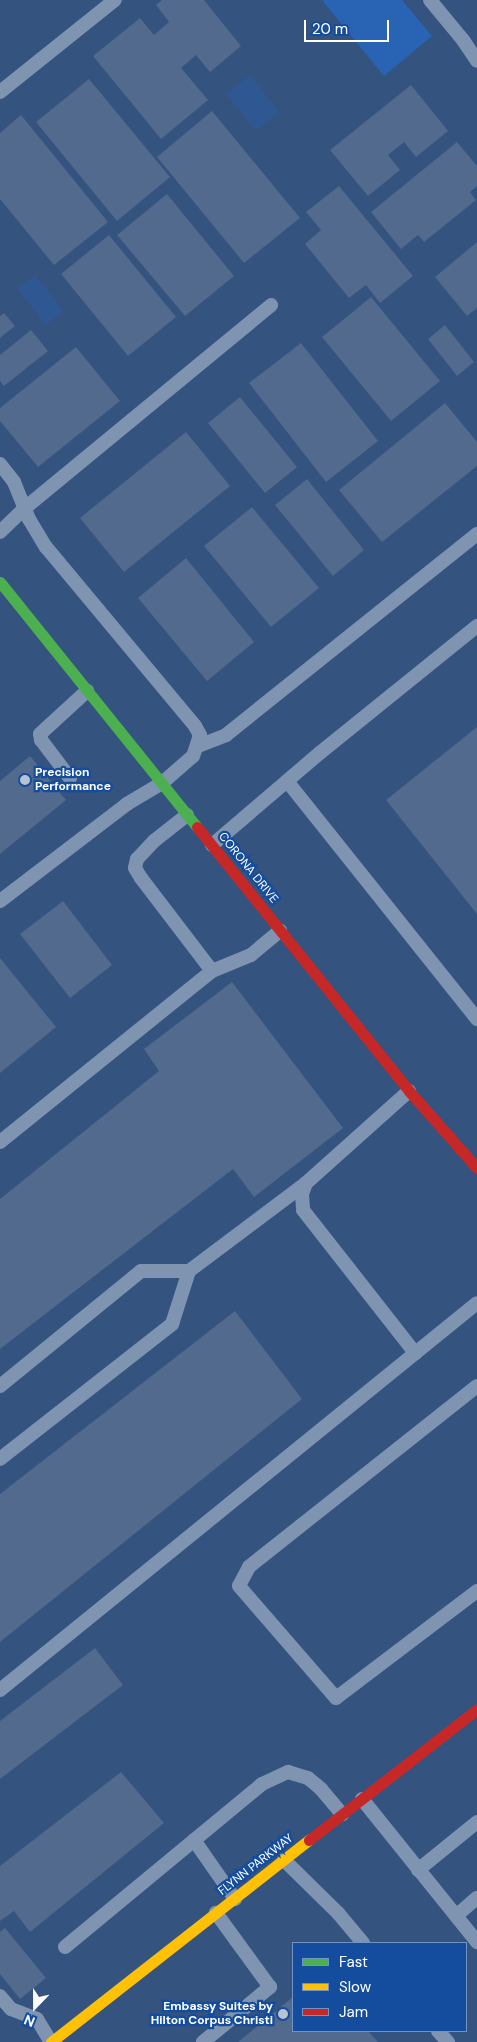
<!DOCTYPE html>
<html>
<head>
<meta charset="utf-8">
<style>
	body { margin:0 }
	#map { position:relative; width:477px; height:2042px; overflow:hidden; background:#34537e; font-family:"DM Sans",sans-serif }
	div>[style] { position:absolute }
	.green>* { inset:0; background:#2963b4 }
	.water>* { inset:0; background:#2f5892 }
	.building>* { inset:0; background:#516a8d }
	.lane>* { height:14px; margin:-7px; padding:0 7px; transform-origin:7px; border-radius:7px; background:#7f94b0 }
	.fast>* { height:11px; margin:-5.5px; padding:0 5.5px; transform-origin:5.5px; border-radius:5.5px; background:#4caf50 }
	.slow>* { height:11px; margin:-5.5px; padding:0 5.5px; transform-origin:5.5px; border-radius:5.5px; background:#ffc107 }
	.jam>* { height:11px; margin:-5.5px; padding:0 5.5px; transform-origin:5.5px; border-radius:5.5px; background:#c62828 }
	.dots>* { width:14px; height:14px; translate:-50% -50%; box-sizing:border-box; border:2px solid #144d9e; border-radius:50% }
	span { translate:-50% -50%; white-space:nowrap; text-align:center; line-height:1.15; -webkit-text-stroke:4.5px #144d9e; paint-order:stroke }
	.poi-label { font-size:12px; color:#fff; font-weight:700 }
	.left { translate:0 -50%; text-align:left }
	.right { translate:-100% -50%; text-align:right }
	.street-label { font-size:12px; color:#fff }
	.legend { position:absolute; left:292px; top:1942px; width:175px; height:90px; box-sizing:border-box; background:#144d9e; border:1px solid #7294c5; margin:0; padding:6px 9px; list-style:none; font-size:15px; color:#fff }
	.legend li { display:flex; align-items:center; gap:10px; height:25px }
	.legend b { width:25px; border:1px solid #7294c5 }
	.north { position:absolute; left:10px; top:1982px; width:50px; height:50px; -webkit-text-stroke:4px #144d9e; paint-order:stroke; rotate:202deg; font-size:14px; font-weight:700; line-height:20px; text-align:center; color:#fff }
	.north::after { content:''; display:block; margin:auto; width:18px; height:22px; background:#fff; clip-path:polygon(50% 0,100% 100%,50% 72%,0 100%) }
	.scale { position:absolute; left:304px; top:20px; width:85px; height:22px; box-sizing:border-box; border:2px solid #fff; border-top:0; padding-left:6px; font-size:15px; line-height:18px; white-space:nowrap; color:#fff; -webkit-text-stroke:4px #144d9e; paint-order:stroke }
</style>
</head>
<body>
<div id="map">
	<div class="green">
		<i style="clip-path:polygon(322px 0,402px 0,432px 36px,384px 76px)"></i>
	</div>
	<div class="water">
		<i style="clip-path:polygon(250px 75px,279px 112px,256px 131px,226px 94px)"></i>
		<i style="clip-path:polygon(35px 275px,64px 311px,46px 325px,17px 288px)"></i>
	</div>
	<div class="building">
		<i style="clip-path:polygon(162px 0,204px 0,241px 46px,210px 72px,196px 55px,181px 68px,208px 100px,161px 139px,93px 56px,140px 18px,154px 35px,169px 22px,156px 5px)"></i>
		<i style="clip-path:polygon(89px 79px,170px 177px,117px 221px,36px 122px)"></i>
		<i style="clip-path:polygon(411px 85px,448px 131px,416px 157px,404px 142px,388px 155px,400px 170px,368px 196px,330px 150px)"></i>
		<i style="clip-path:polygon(212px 111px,300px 218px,244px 263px,157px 157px)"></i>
		<i style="clip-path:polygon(21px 115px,108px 222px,54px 265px,0 199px,0 133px)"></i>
		<i style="clip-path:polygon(457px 142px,477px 166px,477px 186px,470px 192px,476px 200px,424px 242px,418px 235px,401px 249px,371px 212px)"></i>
		<i style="clip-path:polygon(339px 186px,413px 276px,380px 303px,366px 285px,349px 298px,305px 244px,321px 230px,306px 212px)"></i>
		<i style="clip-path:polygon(167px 194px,234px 276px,185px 316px,117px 235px)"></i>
		<i style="clip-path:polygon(109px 235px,176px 317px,128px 356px,61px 274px)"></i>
		<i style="clip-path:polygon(477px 242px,477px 308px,467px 316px,435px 277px)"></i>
		<i style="clip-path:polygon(371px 297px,440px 381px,391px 421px,322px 337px)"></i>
		<i style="clip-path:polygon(4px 313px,15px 326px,0 338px,0 316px)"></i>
		<i style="clip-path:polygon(445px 325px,474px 362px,457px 376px,428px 339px)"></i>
		<i style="clip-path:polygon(31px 330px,48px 351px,4px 386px,0 381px,0 355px)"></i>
		<i style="clip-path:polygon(301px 343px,378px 441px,326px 482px,249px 383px)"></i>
		<i style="clip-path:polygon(76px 347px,120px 401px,38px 467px,0 421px,0 408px)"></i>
		<i style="clip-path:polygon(240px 397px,297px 467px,265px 493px,208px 423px)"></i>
		<i style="clip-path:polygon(445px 403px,477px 442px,477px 466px,382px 542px,339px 490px)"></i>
		<i style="clip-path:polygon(186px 432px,230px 486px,124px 572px,80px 518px)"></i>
		<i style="clip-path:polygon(307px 479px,364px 550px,333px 576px,275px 505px)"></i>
		<i style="clip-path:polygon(252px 507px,319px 588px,271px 627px,204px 546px)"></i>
		<i style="clip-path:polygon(186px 558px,254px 642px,207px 681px,138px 598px)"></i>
		<i style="clip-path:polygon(477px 727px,477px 914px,386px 800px)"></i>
		<i style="clip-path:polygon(30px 756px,66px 800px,0 854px,0 781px)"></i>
		<i style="clip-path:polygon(63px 901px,112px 965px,70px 998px,20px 934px)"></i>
		<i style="clip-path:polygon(0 958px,56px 1027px,0 1073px)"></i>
		<i style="clip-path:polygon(232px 982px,343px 1128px,254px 1197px,233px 1169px,0 1349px,0 1199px,159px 1071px,144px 1049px)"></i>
		<i style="clip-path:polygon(235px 1311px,302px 1399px,0 1642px,0 1494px)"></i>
		<i style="clip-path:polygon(95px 1648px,123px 1685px,0 1779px,0 1721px)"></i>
		<i style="clip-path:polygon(121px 1772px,164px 1823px,30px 1932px,14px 1911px,0 1921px,0 1866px)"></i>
		<i style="clip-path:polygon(5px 1928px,46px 1978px,20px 1999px,0 1974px,0 1932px)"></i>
		<i style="clip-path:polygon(293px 1997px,293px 2031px,368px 2031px,378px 2042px,238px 2042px)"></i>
	</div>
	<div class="lane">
		<i style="left:430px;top:0;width:52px;rotate:50.5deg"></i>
		<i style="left:463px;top:40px;width:25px;rotate:56deg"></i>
		<i style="left:0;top:92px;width:147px;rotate:-38.7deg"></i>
		<i style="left:0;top:464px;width:23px;rotate:52deg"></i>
		<i style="left:14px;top:482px;width:40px;rotate:68deg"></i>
		<i style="left:29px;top:519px;width:33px;rotate:59deg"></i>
		<i style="left:46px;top:547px;width:233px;rotate:50.2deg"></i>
		<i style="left:195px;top:726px;width:10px;rotate:61deg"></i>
		<i style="left:200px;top:735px;width:22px;rotate:108deg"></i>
		<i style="left:193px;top:756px;width:41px;rotate:138.9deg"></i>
		<i style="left:162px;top:783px;width:41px;rotate:149deg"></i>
		<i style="left:127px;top:804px;width:160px;rotate:142.6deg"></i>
		<i style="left:0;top:532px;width:35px;rotate:-44deg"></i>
		<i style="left:25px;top:508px;width:319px;rotate:-39.5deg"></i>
		<i style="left:198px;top:746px;width:30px;rotate:-21deg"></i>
		<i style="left:226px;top:735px;width:322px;rotate:-38.7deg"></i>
		<i style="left:70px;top:778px;width:48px;rotate:-127.3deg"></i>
		<i style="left:41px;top:740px;width:6px;rotate:-99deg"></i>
		<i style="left:40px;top:734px;width:64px;rotate:-42.5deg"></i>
		<i style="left:287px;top:781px;width:305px;rotate:51.4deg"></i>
		<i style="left:187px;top:815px;width:42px;rotate:141.8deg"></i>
		<i style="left:154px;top:841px;width:25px;rotate:133deg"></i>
		<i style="left:137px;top:859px;width:9px;rotate:103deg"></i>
		<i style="left:135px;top:868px;width:12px;rotate:59deg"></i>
		<i style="left:141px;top:878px;width:117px;rotate:52.6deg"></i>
		<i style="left:212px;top:845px;width:143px;rotate:-40.5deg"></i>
		<i style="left:321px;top:752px;width:201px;rotate:-38.9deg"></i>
		<i style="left:409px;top:1091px;width:138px;rotate:138.2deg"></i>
		<i style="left:306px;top:1183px;width:12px;rotate:110deg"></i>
		<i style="left:302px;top:1194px;width:16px;rotate:86deg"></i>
		<i style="left:303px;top:1210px;width:182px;rotate:51.9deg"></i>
		<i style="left:0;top:1142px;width:272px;rotate:-38.9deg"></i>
		<i style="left:212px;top:971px;width:42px;rotate:-22.3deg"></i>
		<i style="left:251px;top:955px;width:38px;rotate:-40deg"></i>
		<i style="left:0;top:1386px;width:182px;rotate:-39.2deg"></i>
		<i style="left:141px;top:1271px;width:48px"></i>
		<i style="left:477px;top:1386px;width:291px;rotate:141.6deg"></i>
		<i style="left:249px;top:1567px;width:21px;rotate:118deg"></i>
		<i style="left:239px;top:1586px;width:148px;rotate:49.1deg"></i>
		<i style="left:336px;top:1698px;width:177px;rotate:-37.2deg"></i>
		<i style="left:0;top:1459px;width:219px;rotate:-38.1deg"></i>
		<i style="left:172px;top:1324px;width:56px;rotate:-72.2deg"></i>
		<i style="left:189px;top:1271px;width:146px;rotate:-36.9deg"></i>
		<i style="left:0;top:1690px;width:614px;rotate:-39.05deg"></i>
		<i style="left:362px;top:1799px;width:184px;rotate:51.2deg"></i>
		<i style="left:194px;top:1840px;width:72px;rotate:55.2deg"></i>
		<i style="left:284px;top:1860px;width:76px;rotate:44.5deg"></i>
		<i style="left:338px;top:1913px;width:39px;rotate:50deg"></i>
		<i style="left:418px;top:1870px;width:76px;rotate:-39.1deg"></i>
		<i style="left:456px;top:1916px;width:28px;rotate:-41deg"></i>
		<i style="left:65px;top:1947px;width:256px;rotate:-39.6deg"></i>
		<i style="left:262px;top:1784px;width:29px;rotate:-25deg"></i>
		<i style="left:288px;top:1772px;width:21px;rotate:17deg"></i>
		<i style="left:308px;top:1778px;width:17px;rotate:40deg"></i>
		<i style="left:321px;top:1789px;width:33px;rotate:50deg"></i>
		<i style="left:0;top:1996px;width:17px;rotate:50deg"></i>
		<i style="left:11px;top:2009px;width:28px;rotate:21deg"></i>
		<i style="left:37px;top:2019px;width:27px;rotate:59deg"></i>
		<i style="left:438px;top:2031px;width:15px;rotate:48deg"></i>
		<i style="left:203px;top:2042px;width:87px;rotate:-39.4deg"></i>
		<i style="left:270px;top:1987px;width:92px;rotate:-126.1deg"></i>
	</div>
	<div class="fast">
		<i style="left:0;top:582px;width:314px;rotate:51.2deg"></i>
	</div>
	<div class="slow">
		<i style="left:51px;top:2042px;width:328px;rotate:-38.1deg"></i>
	</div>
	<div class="jam">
		<i style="left:197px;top:827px;width:339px;rotate:51.2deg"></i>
		<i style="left:409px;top:1091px;width:103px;rotate:48.6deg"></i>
		<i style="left:309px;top:1840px;width:213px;rotate:-37.9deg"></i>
	</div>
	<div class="dots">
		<i style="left:25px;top:780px;background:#b8c3d2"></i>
		<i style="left:283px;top:2014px;background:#b8c3d2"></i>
	</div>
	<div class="poi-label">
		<span class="left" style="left:35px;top:780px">Precision<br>Performance</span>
		<span class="right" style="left:273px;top:2014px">Embassy Suites by<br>Hilton Corpus Christi</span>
	</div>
	<div class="street-label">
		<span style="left:248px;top:868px;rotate:51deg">CORONA DRIVE</span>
		<span style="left:256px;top:1865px;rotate:-38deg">FLYNN PARKWAY</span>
	</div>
	<ul class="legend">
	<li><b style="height:6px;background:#4caf50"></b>Fast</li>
	<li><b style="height:6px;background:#ffc107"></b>Slow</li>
	<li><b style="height:6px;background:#c62828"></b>Jam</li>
	</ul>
	<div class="north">N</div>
	<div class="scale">20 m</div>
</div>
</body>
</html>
